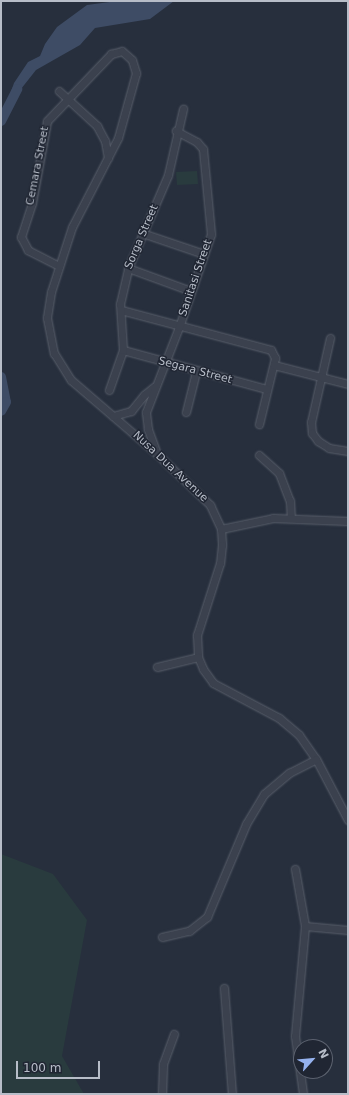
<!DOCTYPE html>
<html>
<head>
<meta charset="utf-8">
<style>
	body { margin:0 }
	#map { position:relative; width:349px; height:1095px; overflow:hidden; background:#272f3d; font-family:"DejaVu Sans",sans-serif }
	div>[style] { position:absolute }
	.green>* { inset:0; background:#293b3e }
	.water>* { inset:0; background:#3e4c65 }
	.river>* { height:10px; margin:-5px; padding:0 5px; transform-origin:5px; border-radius:5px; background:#3e4c65 }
	.roads { filter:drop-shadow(0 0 1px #595f6b) drop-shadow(0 0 1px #595f6b) }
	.minor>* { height:7px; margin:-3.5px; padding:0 3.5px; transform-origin:3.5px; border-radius:3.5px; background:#3b414e }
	span { translate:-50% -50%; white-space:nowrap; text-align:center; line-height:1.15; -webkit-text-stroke:3px #202633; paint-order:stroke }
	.street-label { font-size:11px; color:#b7bdc8 }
	.frame { position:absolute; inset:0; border:2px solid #b7bdc8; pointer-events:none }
	.north { position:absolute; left:293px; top:1039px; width:40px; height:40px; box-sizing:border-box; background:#202633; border:1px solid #5c626f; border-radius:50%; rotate:63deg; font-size:11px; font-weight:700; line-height:16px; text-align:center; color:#b7bdc8 }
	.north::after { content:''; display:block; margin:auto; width:14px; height:18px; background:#95b2ef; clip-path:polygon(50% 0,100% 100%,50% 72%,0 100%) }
	.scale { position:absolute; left:16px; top:1061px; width:84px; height:18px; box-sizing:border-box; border:2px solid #b7bdc8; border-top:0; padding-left:5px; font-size:12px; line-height:14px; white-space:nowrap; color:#b7bdc8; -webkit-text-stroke:3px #202633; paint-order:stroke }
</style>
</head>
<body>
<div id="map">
	<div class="green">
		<i style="clip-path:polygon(197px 171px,198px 184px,177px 185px,176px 172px)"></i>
		<i style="clip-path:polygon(1px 854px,53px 874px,87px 920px,62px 1056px,84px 1094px,1px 1094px)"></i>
	</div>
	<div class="water">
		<i style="clip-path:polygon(117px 1px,174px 1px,150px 19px,95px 28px,80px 45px,36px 70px,6px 108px,1px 121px,14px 83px,28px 62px,40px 56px,45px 44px,57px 27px,87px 5px)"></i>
	</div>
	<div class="river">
		<i style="left:1px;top:121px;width:36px;rotate:-63deg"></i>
		<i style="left:1px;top:377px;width:25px;rotate:79deg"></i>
		<i style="left:6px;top:402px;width:10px;rotate:119deg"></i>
	</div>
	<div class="roads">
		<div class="minor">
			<i style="left:59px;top:91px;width:52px;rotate:42.6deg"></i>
			<i style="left:97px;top:126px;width:17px;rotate:62deg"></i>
			<i style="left:105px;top:141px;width:17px;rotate:80deg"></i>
			<i style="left:142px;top:233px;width:65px;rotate:18.7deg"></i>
			<i style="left:59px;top:266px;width:35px;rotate:-153deg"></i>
			<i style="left:28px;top:250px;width:15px;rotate:-118deg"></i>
			<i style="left:21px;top:237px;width:36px;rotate:-72deg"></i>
			<i style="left:32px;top:203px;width:83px;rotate:-79.6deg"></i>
			<i style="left:47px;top:121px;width:93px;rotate:-46.3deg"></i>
			<i style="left:111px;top:54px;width:11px;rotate:-15deg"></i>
			<i style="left:122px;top:51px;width:13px;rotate:42deg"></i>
			<i style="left:132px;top:60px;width:14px;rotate:73deg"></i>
			<i style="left:136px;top:73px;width:67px;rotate:105.5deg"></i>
			<i style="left:118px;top:138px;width:100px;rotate:117.3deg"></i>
			<i style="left:72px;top:227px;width:68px;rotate:107.9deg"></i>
			<i style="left:51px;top:292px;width:26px;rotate:99deg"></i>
			<i style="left:47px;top:318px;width:36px;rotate:79deg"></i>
			<i style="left:54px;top:353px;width:32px;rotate:58deg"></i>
			<i style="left:71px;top:380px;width:113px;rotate:40.7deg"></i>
			<i style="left:157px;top:454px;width:74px;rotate:43.9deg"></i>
			<i style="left:210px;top:505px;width:26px;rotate:65deg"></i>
			<i style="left:221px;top:529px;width:16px;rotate:86deg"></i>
			<i style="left:222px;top:545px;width:18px;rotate:96deg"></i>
			<i style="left:220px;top:563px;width:76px;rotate:107.7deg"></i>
			<i style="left:197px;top:635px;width:22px;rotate:87deg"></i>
			<i style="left:198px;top:657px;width:13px;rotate:67deg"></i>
			<i style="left:203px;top:669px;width:17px;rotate:54deg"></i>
			<i style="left:213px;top:683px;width:75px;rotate:27.9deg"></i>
			<i style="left:279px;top:718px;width:26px;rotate:40deg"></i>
			<i style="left:299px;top:735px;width:29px;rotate:55deg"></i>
			<i style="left:316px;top:759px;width:69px;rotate:62.3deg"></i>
			<i style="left:128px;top:268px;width:67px;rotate:20.1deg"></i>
			<i style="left:121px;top:310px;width:155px;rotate:14.9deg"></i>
			<i style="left:271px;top:350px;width:9px;rotate:63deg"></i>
			<i style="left:275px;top:358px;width:68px;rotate:103.6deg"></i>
			<i style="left:330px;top:338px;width:86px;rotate:102.7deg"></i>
			<i style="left:311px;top:422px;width:11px;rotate:85deg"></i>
			<i style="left:312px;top:433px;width:10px;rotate:53deg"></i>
			<i style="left:318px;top:441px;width:13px;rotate:32deg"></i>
			<i style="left:329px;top:448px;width:19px;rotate:9deg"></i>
			<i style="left:123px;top:350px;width:149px;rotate:15.2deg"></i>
			<i style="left:274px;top:365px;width:76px;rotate:14.4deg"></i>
			<i style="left:109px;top:390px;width:42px;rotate:-70.7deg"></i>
			<i style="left:123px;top:350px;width:46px;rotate:-93.7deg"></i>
			<i style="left:120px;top:304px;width:37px;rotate:-77deg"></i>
			<i style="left:128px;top:268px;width:101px;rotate:-66.7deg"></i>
			<i style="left:168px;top:175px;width:68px;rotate:-77.2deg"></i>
			<i style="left:186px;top:412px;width:41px;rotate:-76deg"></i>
			<i style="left:113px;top:416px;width:19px;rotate:-16deg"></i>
			<i style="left:131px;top:411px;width:21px;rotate:-51deg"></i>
			<i style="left:144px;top:395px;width:13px;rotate:-39deg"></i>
			<i style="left:157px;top:454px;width:27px;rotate:-110deg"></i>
			<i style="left:148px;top:429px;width:17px;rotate:-97deg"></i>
			<i style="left:146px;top:412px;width:91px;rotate:-68.8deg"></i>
			<i style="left:179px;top:327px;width:98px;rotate:-71deg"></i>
			<i style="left:211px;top:234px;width:85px;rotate:-95.4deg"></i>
			<i style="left:203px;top:149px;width:9px;rotate:-131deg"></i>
			<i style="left:197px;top:142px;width:24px;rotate:-152deg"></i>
			<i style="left:259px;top:455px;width:27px;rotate:42deg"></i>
			<i style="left:279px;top:473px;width:30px;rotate:69deg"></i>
			<i style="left:290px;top:501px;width:17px;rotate:87deg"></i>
			<i style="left:221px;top:529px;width:53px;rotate:-11.9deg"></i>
			<i style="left:273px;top:518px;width:75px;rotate:2.3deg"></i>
			<i style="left:157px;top:667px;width:42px;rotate:-13.7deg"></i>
			<i style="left:295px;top:869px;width:58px;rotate:80deg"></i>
			<i style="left:305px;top:926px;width:110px;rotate:95.2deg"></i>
			<i style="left:295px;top:1036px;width:59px;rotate:82.1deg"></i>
			<i style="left:305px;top:926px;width:43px;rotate:5.3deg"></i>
			<i style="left:162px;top:937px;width:28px;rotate:-13deg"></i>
			<i style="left:189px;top:931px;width:23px;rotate:-38deg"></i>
			<i style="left:207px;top:917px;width:101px;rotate:-67.2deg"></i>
			<i style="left:246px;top:824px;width:35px;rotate:-59deg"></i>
			<i style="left:264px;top:794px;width:33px;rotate:-40deg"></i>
			<i style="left:289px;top:773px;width:30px;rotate:-27deg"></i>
			<i style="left:224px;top:988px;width:106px;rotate:85.7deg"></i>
			<i style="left:162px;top:1094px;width:30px;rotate:-88deg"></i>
			<i style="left:163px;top:1064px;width:32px;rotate:-70deg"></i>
		</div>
	</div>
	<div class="street-label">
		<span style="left:38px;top:166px;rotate:-79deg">Cemara Street</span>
		<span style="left:142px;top:237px;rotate:-67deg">Sorga Street</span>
		<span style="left:196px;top:278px;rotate:-71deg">Sanitasi Street</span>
		<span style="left:195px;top:371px;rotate:15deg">Segara Street</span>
		<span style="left:170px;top:467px;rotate:43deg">Nusa Dua Avenue</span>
	</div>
	<div class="frame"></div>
	<div class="north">N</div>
	<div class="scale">100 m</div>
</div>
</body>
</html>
